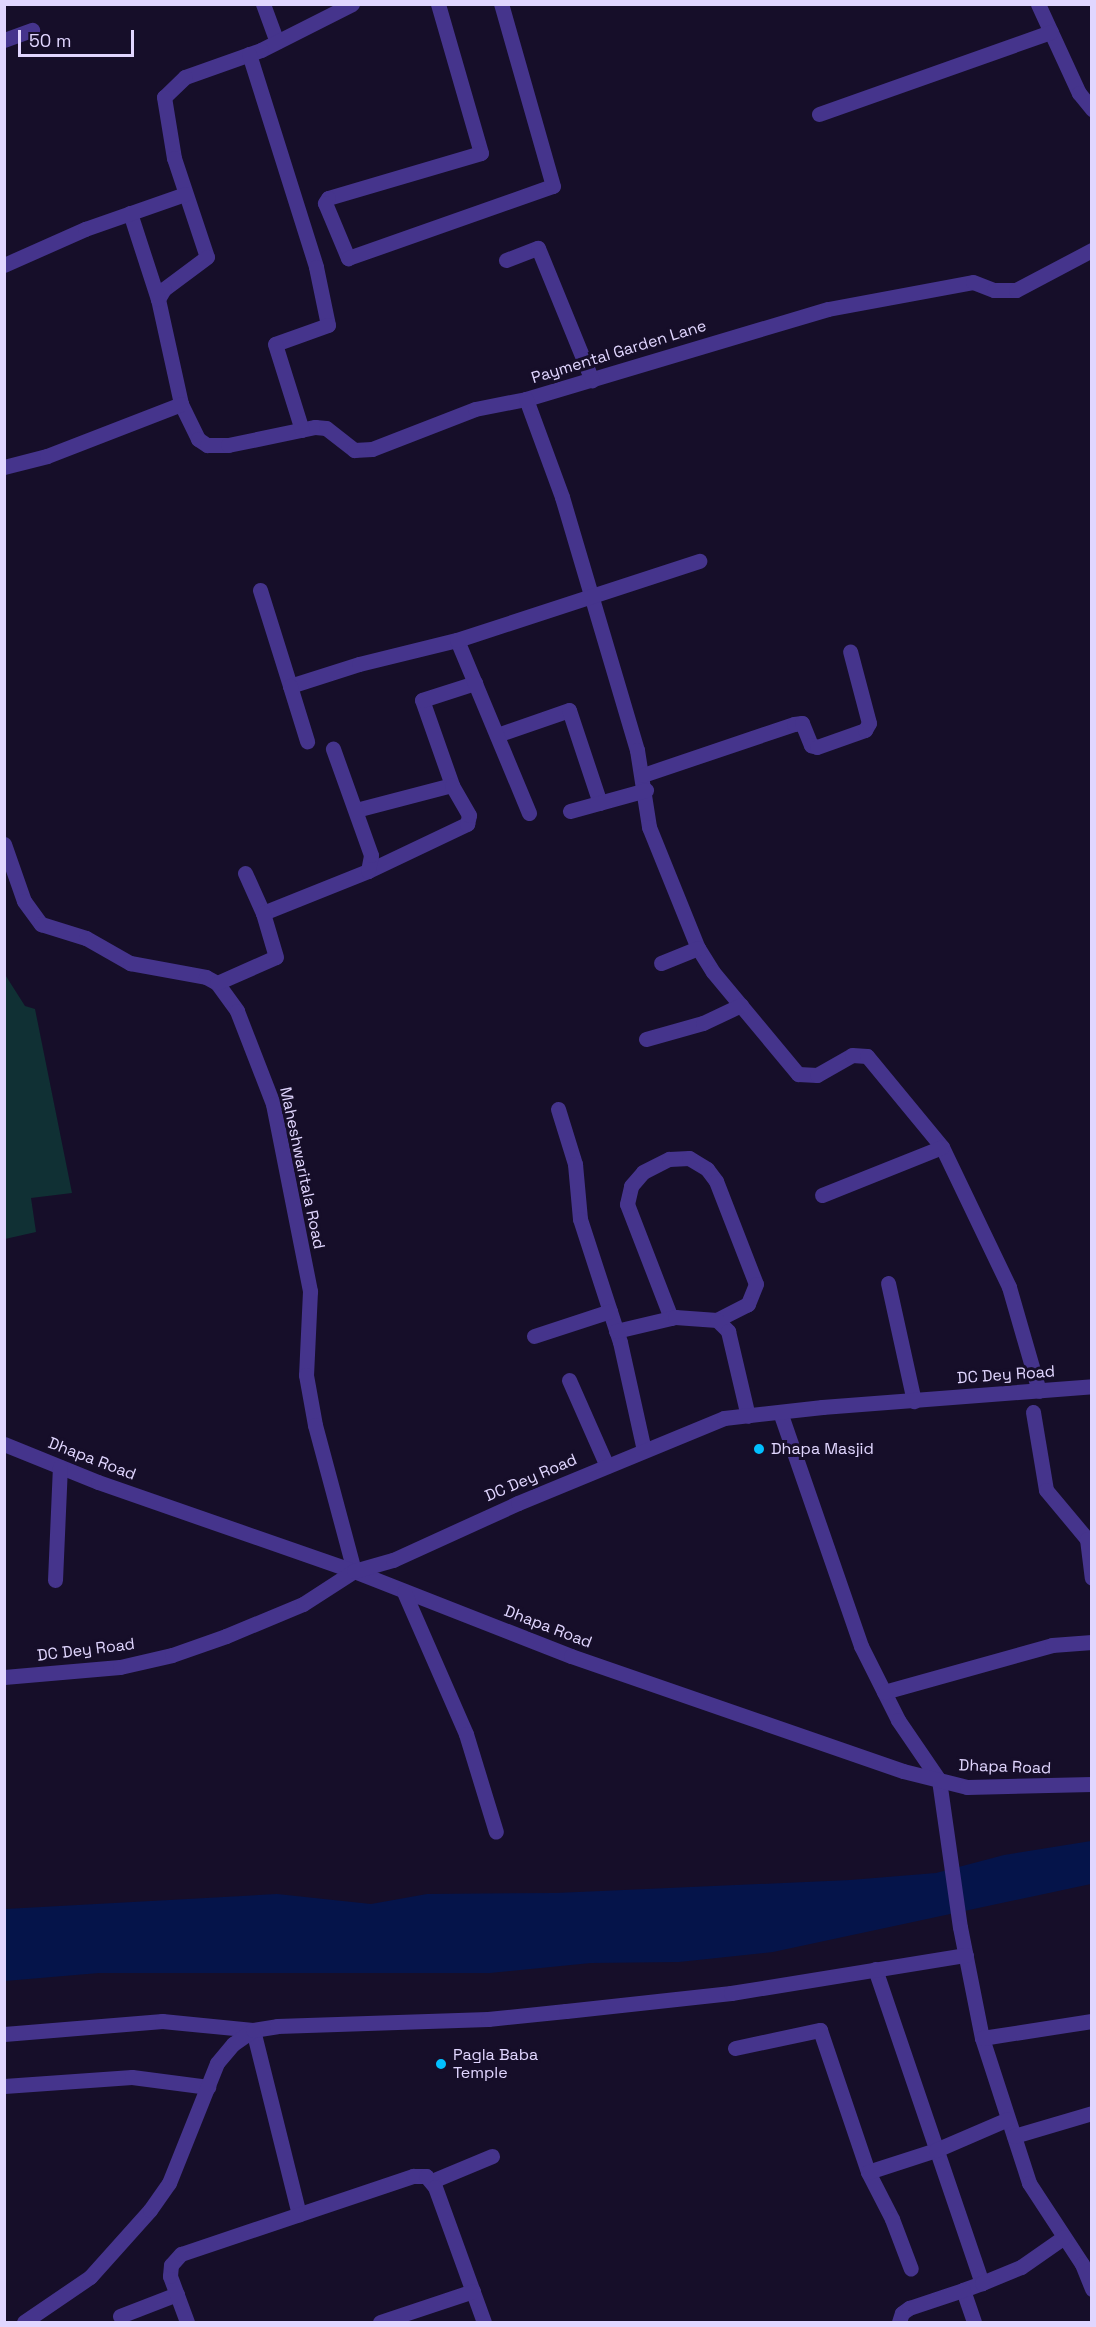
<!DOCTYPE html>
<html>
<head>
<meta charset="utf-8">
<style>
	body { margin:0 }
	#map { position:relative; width:1096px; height:2327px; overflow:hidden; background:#160e29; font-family:"Space Grotesk",sans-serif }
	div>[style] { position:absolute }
	.green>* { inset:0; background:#103034 }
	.water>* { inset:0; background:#05144a }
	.minor>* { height:15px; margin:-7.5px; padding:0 7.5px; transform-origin:7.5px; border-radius:7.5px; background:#45348c }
	.dots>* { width:16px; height:16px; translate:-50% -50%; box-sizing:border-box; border:3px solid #160e29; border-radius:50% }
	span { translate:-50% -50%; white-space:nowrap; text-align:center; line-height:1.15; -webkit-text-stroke:6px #160e29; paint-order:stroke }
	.street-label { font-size:16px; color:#e1d6ff }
	.poi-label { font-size:16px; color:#e1d6ff }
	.left { translate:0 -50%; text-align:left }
	.frame { position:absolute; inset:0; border:6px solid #e1d6ff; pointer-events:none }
	.scale { position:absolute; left:18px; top:30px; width:116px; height:27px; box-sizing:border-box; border:3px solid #e1d6ff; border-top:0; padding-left:8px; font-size:18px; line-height:21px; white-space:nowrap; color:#e1d6ff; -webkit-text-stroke:4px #160e29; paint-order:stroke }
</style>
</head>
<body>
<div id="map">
	<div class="green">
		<i style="clip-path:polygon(4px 973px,25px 1006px,35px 1009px,72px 1193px,31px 1198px,36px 1232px,5px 1239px)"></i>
	</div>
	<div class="water">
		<i style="clip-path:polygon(1091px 1841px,1091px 1884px,773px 1952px,679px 1962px,591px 1963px,490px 1973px,99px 1973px,5px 1981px,5px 1909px,277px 1894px,371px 1904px,427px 1894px,556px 1893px,850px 1880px,936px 1873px,1004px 1855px)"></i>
	</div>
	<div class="minor">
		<i style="left:263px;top:4px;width:40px;rotate:69.8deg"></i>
		<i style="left:352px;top:4px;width:102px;rotate:153.2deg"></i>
		<i style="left:261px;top:50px;width:81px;rotate:160.4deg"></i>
		<i style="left:185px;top:77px;width:29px;rotate:136deg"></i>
		<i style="left:164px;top:97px;width:62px;rotate:80.7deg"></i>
		<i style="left:174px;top:158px;width:104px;rotate:71.6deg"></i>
		<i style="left:207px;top:257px;width:54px;rotate:143.3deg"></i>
		<i style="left:164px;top:289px;width:12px;rotate:121deg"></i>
		<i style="left:158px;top:299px;width:107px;rotate:77.6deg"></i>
		<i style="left:181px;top:404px;width:39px;rotate:64deg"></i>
		<i style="left:198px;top:439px;width:11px;rotate:34deg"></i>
		<i style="left:207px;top:445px;width:21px"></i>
		<i style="left:228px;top:445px;width:89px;rotate:-11.7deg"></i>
		<i style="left:315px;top:427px;width:11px;rotate:5deg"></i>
		<i style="left:326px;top:428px;width:36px;rotate:38deg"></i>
		<i style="left:354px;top:450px;width:18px;rotate:-3deg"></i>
		<i style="left:372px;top:449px;width:110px;rotate:-21.2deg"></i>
		<i style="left:475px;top:409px;width:52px;rotate:-11.1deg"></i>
		<i style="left:526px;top:399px;width:315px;rotate:-16.6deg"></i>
		<i style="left:828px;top:309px;width:147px;rotate:-10.5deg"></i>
		<i style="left:973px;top:282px;width:22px;rotate:21deg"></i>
		<i style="left:994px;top:290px;width:22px"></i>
		<i style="left:1016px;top:290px;width:86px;rotate:-27.8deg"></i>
		<i style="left:438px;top:4px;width:155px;rotate:73.9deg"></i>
		<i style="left:481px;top:153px;width:159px;rotate:163.6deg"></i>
		<i style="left:328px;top:198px;width:6px;rotate:121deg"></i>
		<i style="left:325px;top:203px;width:60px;rotate:67.3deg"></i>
		<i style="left:348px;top:258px;width:217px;rotate:-19.4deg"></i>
		<i style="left:553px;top:186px;width:189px;rotate:-105.9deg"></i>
		<i style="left:1038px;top:4px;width:98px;rotate:65.3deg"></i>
		<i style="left:1079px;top:93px;width:21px;rotate:51deg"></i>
		<i style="left:4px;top:40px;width:30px;rotate:-20deg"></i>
		<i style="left:249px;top:54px;width:223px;rotate:72.5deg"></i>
		<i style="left:316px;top:267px;width:59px;rotate:78.3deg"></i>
		<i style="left:328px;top:325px;width:56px;rotate:160.3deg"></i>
		<i style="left:275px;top:344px;width:90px;rotate:72.6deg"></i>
		<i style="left:819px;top:114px;width:246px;rotate:-19.5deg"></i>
		<i style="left:130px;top:213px;width:90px;rotate:72deg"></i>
		<i style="left:506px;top:260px;width:34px;rotate:-21deg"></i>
		<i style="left:538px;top:248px;width:143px;rotate:67.8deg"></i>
		<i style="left:4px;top:265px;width:89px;rotate:-24deg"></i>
		<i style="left:85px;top:229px;width:106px;rotate:-19.3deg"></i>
		<i style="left:526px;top:399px;width:104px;rotate:69.8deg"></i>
		<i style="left:562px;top:497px;width:264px;rotate:73.5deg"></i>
		<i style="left:637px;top:750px;width:78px;rotate:81.1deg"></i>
		<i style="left:649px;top:827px;width:131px;rotate:68deg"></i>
		<i style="left:698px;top:948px;width:28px;rotate:58deg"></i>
		<i style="left:713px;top:972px;width:133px;rotate:50.2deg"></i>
		<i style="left:798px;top:1074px;width:19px;rotate:3deg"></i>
		<i style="left:817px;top:1075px;width:40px;rotate:-29.7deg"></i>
		<i style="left:852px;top:1055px;width:15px;rotate:4deg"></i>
		<i style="left:867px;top:1056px;width:118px;rotate:50.5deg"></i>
		<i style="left:942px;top:1147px;width:155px;rotate:64.4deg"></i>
		<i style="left:1009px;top:1287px;width:108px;rotate:73.9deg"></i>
		<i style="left:4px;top:467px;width:44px;rotate:-14.3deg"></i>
		<i style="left:47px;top:456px;width:144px;rotate:-21.2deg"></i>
		<i style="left:260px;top:590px;width:101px;rotate:72.6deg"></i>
		<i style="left:290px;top:686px;width:72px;rotate:-17.7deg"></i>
		<i style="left:359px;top:664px;width:101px;rotate:-13.8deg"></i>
		<i style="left:290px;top:686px;width:58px;rotate:72.8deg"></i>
		<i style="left:497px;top:735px;width:76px;rotate:-19.1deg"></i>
		<i style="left:569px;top:710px;width:98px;rotate:71.6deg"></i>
		<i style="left:643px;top:775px;width:159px;rotate:-18.7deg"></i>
		<i style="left:794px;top:724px;width:8px;rotate:-7deg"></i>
		<i style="left:802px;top:723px;width:24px;rotate:68deg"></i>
		<i style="left:811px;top:745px;width:6px;rotate:18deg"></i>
		<i style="left:817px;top:747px;width:51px;rotate:-19.5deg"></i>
		<i style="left:865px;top:730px;width:8px;rotate:-60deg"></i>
		<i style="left:869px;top:723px;width:74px;rotate:-104.8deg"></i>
		<i style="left:356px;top:810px;width:99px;rotate:-14.6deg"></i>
		<i style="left:452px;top:785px;width:90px;rotate:-109.4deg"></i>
		<i style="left:422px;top:700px;width:56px;rotate:-17.8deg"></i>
		<i style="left:570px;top:811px;width:79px;rotate:-15.4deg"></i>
		<i style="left:529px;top:813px;width:187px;rotate:-112.6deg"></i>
		<i style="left:457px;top:640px;width:255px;rotate:-18.1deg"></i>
		<i style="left:4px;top:844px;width:60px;rotate:70.7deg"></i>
		<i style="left:24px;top:901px;width:29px;rotate:54deg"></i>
		<i style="left:41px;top:924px;width:47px;rotate:17.3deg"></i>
		<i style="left:86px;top:938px;width:51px;rotate:29.6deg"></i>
		<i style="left:130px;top:963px;width:77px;rotate:10.4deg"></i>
		<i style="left:206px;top:977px;width:13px;rotate:29deg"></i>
		<i style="left:217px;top:983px;width:34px;rotate:54deg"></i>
		<i style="left:237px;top:1011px;width:100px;rotate:68.8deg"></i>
		<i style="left:273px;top:1104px;width:191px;rotate:78.8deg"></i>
		<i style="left:310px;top:1291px;width:84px;rotate:92.7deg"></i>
		<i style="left:306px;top:1375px;width:51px;rotate:79.8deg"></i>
		<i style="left:315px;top:1425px;width:151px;rotate:75deg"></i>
		<i style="left:368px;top:871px;width:110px;rotate:-25.4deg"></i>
		<i style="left:467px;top:824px;width:9px;rotate:-77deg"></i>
		<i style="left:469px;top:815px;width:34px;rotate:-120deg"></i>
		<i style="left:245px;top:873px;width:44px;rotate:65.8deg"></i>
		<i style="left:263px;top:913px;width:113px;rotate:-21.8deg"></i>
		<i style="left:368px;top:871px;width:16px;rotate:-79deg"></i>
		<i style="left:371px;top:855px;width:113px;rotate:-109.7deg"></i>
		<i style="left:661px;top:963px;width:40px;rotate:-22deg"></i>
		<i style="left:217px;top:983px;width:64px;rotate:-23.8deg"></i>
		<i style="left:276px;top:957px;width:46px;rotate:-106.5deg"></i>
		<i style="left:646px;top:1039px;width:59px;rotate:-15.7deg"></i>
		<i style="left:703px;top:1023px;width:42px;rotate:-25.3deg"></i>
		<i style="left:558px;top:1109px;width:58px;rotate:72.8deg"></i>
		<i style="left:575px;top:1164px;width:55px;rotate:84.8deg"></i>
		<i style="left:580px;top:1219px;width:129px;rotate:72deg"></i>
		<i style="left:620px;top:1342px;width:111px;rotate:77.5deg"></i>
		<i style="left:822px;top:1195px;width:129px;rotate:-21.8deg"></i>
		<i style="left:888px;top:1283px;width:121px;rotate:77.6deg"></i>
		<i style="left:671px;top:1318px;width:122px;rotate:-111.1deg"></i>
		<i style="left:627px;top:1204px;width:18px;rotate:-77deg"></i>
		<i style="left:631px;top:1186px;width:18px;rotate:-49deg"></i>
		<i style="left:643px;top:1172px;width:29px;rotate:-27deg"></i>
		<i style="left:669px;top:1159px;width:20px;rotate:-3deg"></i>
		<i style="left:689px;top:1158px;width:21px;rotate:31deg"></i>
		<i style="left:707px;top:1169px;width:15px;rotate:53deg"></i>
		<i style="left:716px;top:1181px;width:110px;rotate:68.8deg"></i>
		<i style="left:756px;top:1284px;width:22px;rotate:112deg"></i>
		<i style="left:748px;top:1304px;width:35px;rotate:153deg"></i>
		<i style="left:616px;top:1331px;width:61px;rotate:-13.3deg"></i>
		<i style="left:675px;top:1317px;width:42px;rotate:4.1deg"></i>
		<i style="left:717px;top:1320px;width:16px;rotate:45deg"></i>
		<i style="left:728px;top:1331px;width:87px;rotate:76.8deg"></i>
		<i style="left:534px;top:1336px;width:80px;rotate:-18.2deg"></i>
		<i style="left:569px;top:1380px;width:94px;rotate:66.2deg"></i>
		<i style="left:780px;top:1412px;width:248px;rotate:70.9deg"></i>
		<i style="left:861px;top:1646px;width:83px;rotate:63.4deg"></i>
		<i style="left:898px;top:1720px;width:73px;rotate:55.7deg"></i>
		<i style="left:939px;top:1780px;width:148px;rotate:81.9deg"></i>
		<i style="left:960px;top:1927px;width:113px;rotate:78.8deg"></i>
		<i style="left:982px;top:2038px;width:152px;rotate:72deg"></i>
		<i style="left:1029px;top:2183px;width:97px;rotate:56.8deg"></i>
		<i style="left:1082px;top:2264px;width:27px;rotate:68deg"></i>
		<i style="left:1033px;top:1412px;width:79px;rotate:80.5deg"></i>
		<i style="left:1046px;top:1490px;width:64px;rotate:50.1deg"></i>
		<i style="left:1087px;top:1539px;width:39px;rotate:83deg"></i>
		<i style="left:4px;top:1444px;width:101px;rotate:22deg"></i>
		<i style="left:98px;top:1482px;width:271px;rotate:19.2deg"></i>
		<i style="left:354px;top:1571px;width:233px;rotate:21.4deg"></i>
		<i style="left:571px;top:1656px;width:351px;rotate:19.1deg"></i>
		<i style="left:903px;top:1771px;width:66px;rotate:14deg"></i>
		<i style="left:967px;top:1787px;width:125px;rotate:-1.4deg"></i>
		<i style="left:55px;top:1580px;width:113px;rotate:-87.5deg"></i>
		<i style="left:404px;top:1592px;width:155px;rotate:66.4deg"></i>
		<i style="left:466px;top:1734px;width:102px;rotate:73deg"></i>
		<i style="left:4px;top:1677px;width:116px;rotate:-4.9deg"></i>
		<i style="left:120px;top:1667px;width:53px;rotate:-13deg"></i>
		<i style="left:172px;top:1655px;width:57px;rotate:-19.4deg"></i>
		<i style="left:226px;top:1636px;width:83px;rotate:-22.6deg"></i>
		<i style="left:303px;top:1604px;width:61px;rotate:-32.9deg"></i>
		<i style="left:354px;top:1571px;width:41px;rotate:-15.8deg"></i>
		<i style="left:393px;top:1560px;width:137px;rotate:-24.5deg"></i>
		<i style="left:518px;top:1503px;width:223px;rotate:-22.4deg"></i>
		<i style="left:724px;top:1418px;width:99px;rotate:-6.4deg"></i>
		<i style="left:822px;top:1407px;width:271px;rotate:-4.4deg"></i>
		<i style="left:884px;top:1692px;width:174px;rotate:-15.6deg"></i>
		<i style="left:1052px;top:1645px;width:40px;rotate:-4.3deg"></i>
		<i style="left:875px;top:1969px;width:332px;rotate:71.2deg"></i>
		<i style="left:982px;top:2283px;width:20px;rotate:160deg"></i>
		<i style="left:963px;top:2290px;width:34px;rotate:71deg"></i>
		<i style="left:4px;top:2034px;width:159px;rotate:-4.7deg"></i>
		<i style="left:162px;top:2021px;width:91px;rotate:5.6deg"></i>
		<i style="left:253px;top:2030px;width:190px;rotate:76deg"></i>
		<i style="left:982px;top:2038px;width:111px;rotate:-8.8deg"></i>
		<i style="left:735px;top:2048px;width:87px;rotate:-12deg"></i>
		<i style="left:820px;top:2030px;width:150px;rotate:71.3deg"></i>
		<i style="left:868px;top:2172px;width:53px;rotate:62.9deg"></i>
		<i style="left:892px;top:2219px;width:53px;rotate:69.2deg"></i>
		<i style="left:4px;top:2086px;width:128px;rotate:-4deg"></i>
		<i style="left:132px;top:2077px;width:77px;rotate:7.5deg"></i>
		<i style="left:1014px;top:2136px;width:81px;rotate:-16.4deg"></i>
		<i style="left:868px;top:2172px;width:71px;rotate:-17.9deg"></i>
		<i style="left:936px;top:2150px;width:78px;rotate:-23.3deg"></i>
		<i style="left:432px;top:2181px;width:65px;rotate:-22.6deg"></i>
		<i style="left:982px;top:2283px;width:42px;rotate:-22.3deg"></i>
		<i style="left:1021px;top:2267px;width:52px;rotate:-34.9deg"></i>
		<i style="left:120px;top:2316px;width:61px;rotate:-21.1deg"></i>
		<i style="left:24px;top:2322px;width:80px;rotate:-34.3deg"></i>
		<i style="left:90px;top:2277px;width:90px;rotate:-48.2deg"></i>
		<i style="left:150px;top:2210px;width:33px;rotate:-55deg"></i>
		<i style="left:169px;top:2183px;width:129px;rotate:-68.2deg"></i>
		<i style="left:217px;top:2063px;width:25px;rotate:-50deg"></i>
		<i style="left:233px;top:2044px;width:24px;rotate:-35deg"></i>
		<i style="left:253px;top:2030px;width:24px;rotate:-9deg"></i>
		<i style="left:277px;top:2026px;width:211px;rotate:-1.9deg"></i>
		<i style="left:488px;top:2019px;width:78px;rotate:-5.9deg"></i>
		<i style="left:566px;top:2011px;width:166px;rotate:-6.2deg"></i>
		<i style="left:731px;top:1993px;width:238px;rotate:-9.2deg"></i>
		<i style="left:187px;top:2322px;width:49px;rotate:-110.3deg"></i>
		<i style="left:170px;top:2276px;width:11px;rotate:-85deg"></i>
		<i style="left:171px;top:2265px;width:15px;rotate:-48deg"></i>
		<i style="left:181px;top:2254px;width:245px;rotate:-18.6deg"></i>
		<i style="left:413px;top:2176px;width:13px"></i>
		<i style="left:426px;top:2176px;width:14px;rotate:51deg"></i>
		<i style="left:435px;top:2187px;width:144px;rotate:70.1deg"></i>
		<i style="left:380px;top:2322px;width:98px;rotate:-18.4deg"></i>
		<i style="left:899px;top:2322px;width:9px;rotate:-72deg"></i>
		<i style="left:902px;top:2313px;width:9px;rotate:-36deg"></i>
		<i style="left:909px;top:2308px;width:57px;rotate:-18.4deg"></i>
	</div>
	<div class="dots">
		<i style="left:759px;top:1449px;background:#02c0ff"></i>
		<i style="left:441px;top:2064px;background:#02c0ff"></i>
	</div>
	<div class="street-label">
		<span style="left:619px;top:352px;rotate:-17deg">Paymental Garden Lane</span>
		<span style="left:302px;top:1168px;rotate:78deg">Maheshwaritala Road</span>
		<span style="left:1006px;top:1375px;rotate:-4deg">DC Dey Road</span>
		<span style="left:92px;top:1459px;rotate:21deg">Dhapa Road</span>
		<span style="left:531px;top:1478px;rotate:-23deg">DC Dey Road</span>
		<span style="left:548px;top:1627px;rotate:21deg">Dhapa Road</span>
		<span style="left:86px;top:1650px;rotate:-7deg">DC Dey Road</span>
		<span style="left:1005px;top:1767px;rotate:2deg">Dhapa Road</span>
	</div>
	<div class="poi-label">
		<span class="left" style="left:771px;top:1449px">Dhapa Masjid</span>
		<span class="left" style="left:453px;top:2064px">Pagla Baba<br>Temple</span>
	</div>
	<div class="frame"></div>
	<div class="scale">50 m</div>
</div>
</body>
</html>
